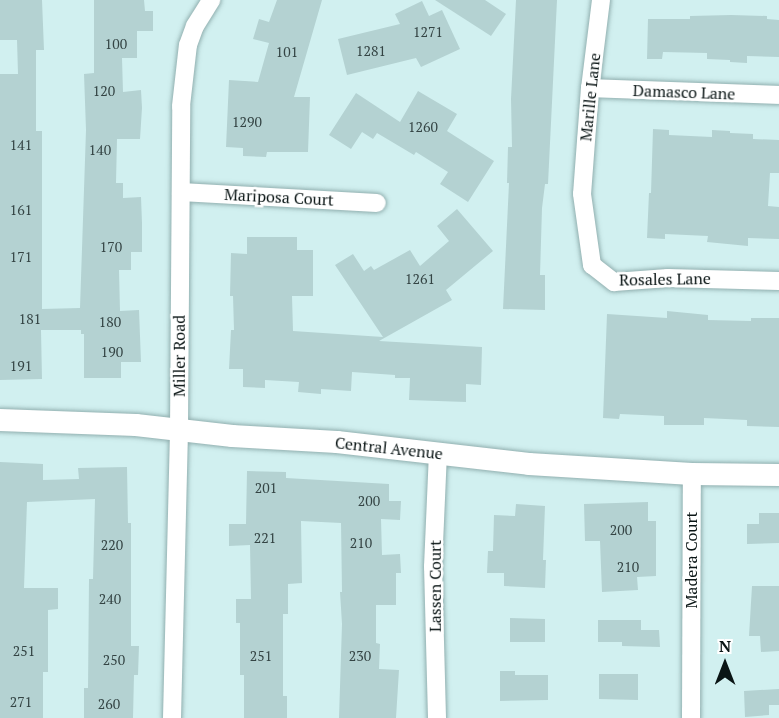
<!DOCTYPE html>
<html>
<head>
<meta charset="utf-8">
<style>
	body { margin:0 }
	#map { position:relative; width:779px; height:718px; overflow:hidden; background:#d1f0f0; font-family:"PT Serif",serif }
	div>[style] { position:absolute }
	.building>* { inset:0; background:#b4d2d2 }
	.roads { filter:drop-shadow(0 0 2px #91afaf) drop-shadow(0 0 2px #91afaf) }
	.minor>* { height:18px; margin:-9px; padding:0 9px; transform-origin:9px; border-radius:9px; background:#fff }
	.tertiary>* { height:22px; margin:-11px; padding:0 11px; transform-origin:11px; border-radius:11px; background:#fff }
	span { translate:-50% -50%; white-space:nowrap; text-align:center; line-height:1.15; -webkit-text-stroke:5px #fff; paint-order:stroke }
	.number-label { font-size:14px; color:#344444 }
	.number-label span { -webkit-text-stroke-width:0 }
	.street-label { font-size:16px; color:#0a1515 }
	.north { position:absolute; left:695px; top:634px; width:60px; height:60px; -webkit-text-stroke:4px #fff; paint-order:stroke; rotate:0deg; font-size:16px; font-weight:700; line-height:24px; text-align:center; color:#0a1515 }
	.north::after { content:''; display:block; margin:auto; width:21px; height:27px; background:#0a1515; clip-path:polygon(50% 0,100% 100%,50% 72%,0 100%) }
</style>
</head>
<body>
<div id="map">
	<div class="building">
		<i style="clip-path:polygon(0 0,42px 0,44px 50px,36px 50px,36px 131px,42px 131px,42px 309px,80px 308px,86px 130px,84px 74px,94px 73px,94px 0,144px 0,145px 11px,153px 11px,153px 31px,137px 31px,137px 58px,122px 58px,123px 92px,141px 90px,142px 108px,140px 139px,117px 139px,116px 183px,123px 183px,123px 198px,141px 197px,142px 223px,142px 252px,131px 252px,131px 270px,119px 270px,120px 311px,139px 310px,141px 362px,121px 362px,121px 378px,84px 378px,84px 334px,81px 334px,81px 330px,41px 330px,42px 379px,0 380px,0 74px,18px 74px,17px 40px,0 40px)"></i>
		<i style="clip-path:polygon(277px 0,322px 0,294px 97px,310px 97px,308px 152px,267px 152px,266px 157px,243px 156px,243px 148px,226px 147px,229px 80px,258px 82px,269px 43px,253px 39px,259px 19px,269px 22px)"></i>
		<i style="clip-path:polygon(435px 0,485px 0,506px 14px,491px 36px)"></i>
		<i style="clip-path:polygon(516px 0,557px 0,548px 184px,545px 184px,542px 208px,540px 275px,545px 275px,545px 310px,503px 309px,509px 183px,507px 183px,508px 147px,512px 147px,511px 99px)"></i>
		<i style="clip-path:polygon(422px 1px,429px 16px,442px 10px,460px 49px,421px 67px,416px 58px,347px 75px,338px 39px,400px 24px,395px 14px)"></i>
		<i style="clip-path:polygon(731px 15px,767px 16px,767px 19px,779px 20px,779px 57px,747px 56px,747px 63px,730px 62px,730px 60px,707px 59px,707px 53px,663px 52px,662px 59px,647px 59px,648px 19px,690px 19px,690px 16px)"></i>
		<i style="clip-path:polygon(418px 91px,457px 114px,447px 131px,494px 161px,468px 202px,440px 184px,448px 172px,416px 152px,414px 155px,377px 133px,373px 139px,362px 132px,351px 149px,329px 135px,356px 93px,400px 122px)"></i>
		<i style="clip-path:polygon(653px 129px,669px 130px,669px 135px,712px 137px,712px 130px,730px 131px,730px 133px,753px 134px,753px 139px,779px 140px,779px 173px,770px 173px,768px 206px,779px 207px,779px 239px,748px 238px,748px 246px,707px 242px,708px 236px,665px 234px,665px 239px,647px 238px,649px 193px,651px 193px)"></i>
		<i style="clip-path:polygon(457px 209px,493px 251px,446px 290px,452px 300px,379px 341px,482px 347px,481px 385px,466px 384px,466px 402px,409px 400px,410px 378px,395px 378px,395px 375px,352px 372px,351px 391px,321px 389px,321px 394px,298px 392px,299px 382px,265px 380px,265px 388px,243px 387px,243px 369px,229px 369px,231px 330px,234px 330px,233px 296px,230px 296px,231px 253px,247px 254px,247px 237px,297px 237px,297px 250px,313px 250px,313px 296px,292px 296px,293px 331px,383px 337px,335px 265px,353px 254px,364px 271px,371px 266px,374px 270px,410px 250px,420px 266px,449px 241px,437px 226px)"></i>
		<i style="clip-path:polygon(667px 311px,708px 315px,708px 320px,751px 321px,751px 318px,779px 318px,779px 427px,747px 426px,747px 420px,704px 418px,704px 425px,664px 425px,664px 416px,620px 414px,619px 419px,603px 418px,607px 314px,667px 318px)"></i>
		<i style="clip-path:polygon(0 462px,43px 464px,43px 480px,79px 479px,78px 468px,127px 467px,128px 523px,131px 523px,131px 646px,139px 646px,138px 675px,134px 675px,133px 718px,84px 718px,84px 688px,88px 688px,89px 579px,93px 579px,95px 499px,27px 502px,24px 588px,58px 588px,58px 609px,48px 610px,48px 672px,43px 672px,43px 718px,0 718px)"></i>
		<i style="clip-path:polygon(247px 471px,286px 472px,286px 478px,389px 484px,389px 501px,401px 501px,400px 520px,381px 519px,382px 555px,400px 554px,401px 573px,396px 573px,396px 605px,376px 605px,376px 643px,380px 644px,379px 669px,399px 670px,396px 718px,339px 718px,342px 624px,340px 592px,342px 592px,341px 523px,301px 521px,302px 583px,288px 584px,288px 614px,283px 614px,283px 696px,287px 696px,287px 718px,244px 718px,244px 675px,240px 675px,240px 623px,236px 623px,236px 599px,251px 599px,250px 545px,229px 546px,229px 524px,246px 524px)"></i>
		<i style="clip-path:polygon(648px 502px,648px 521px,656px 521px,656px 576px,637px 577px,638px 590px,602px 592px,600px 541px,585px 541px,584px 504px)"></i>
		<i style="clip-path:polygon(516px 504px,545px 506px,543px 560px,546px 560px,545px 588px,504px 586px,504px 573px,487px 573px,488px 551px,493px 551px,494px 515px,515px 516px)"></i>
		<i style="clip-path:polygon(759px 513px,779px 513px,779px 543px,747px 544px,747px 524px,759px 524px)"></i>
		<i style="clip-path:polygon(752px 586px,779px 586px,779px 651px,761px 652px,760px 636px,749px 636px)"></i>
		<i style="clip-path:polygon(510px 618px,545px 619px,545px 642px,510px 642px)"></i>
		<i style="clip-path:polygon(598px 620px,641px 620px,641px 630px,659px 630px,660px 647px,622px 646px,622px 642px,598px 642px)"></i>
		<i style="clip-path:polygon(500px 671px,515px 671px,515px 675px,548px 675px,548px 700px,500px 701px)"></i>
		<i style="clip-path:polygon(599px 674px,638px 674px,638px 700px,599px 699px)"></i>
		<i style="clip-path:polygon(779px 689px,779px 705px,769px 705px,769px 715px,745px 717px,744px 691px)"></i>
	</div>
	<div class="roads">
		<div class="minor">
			<i style="left:601px;top:0;width:89px;rotate:97.1deg"></i>
			<i style="left:590px;top:88px;width:106px;rotate:94.3deg"></i>
			<i style="left:582px;top:194px;width:72px;rotate:82deg"></i>
			<i style="left:592px;top:265px;width:28px;rotate:38deg"></i>
			<i style="left:614px;top:282px;width:54px;rotate:-4.2deg"></i>
			<i style="left:668px;top:278px;width:111px;rotate:1.5deg"></i>
			<i style="left:590px;top:88px;width:189px;rotate:2.1deg"></i>
			<i style="left:181px;top:192px;width:196px;rotate:3.2deg"></i>
			<i style="left:172px;top:718px;width:287px;rotate:-88.6deg"></i>
			<i style="left:179px;top:431px;width:325px;rotate:-89.6deg"></i>
			<i style="left:181px;top:106px;width:61px;rotate:-83.5deg"></i>
			<i style="left:188px;top:45px;width:20px;rotate:-70deg"></i>
			<i style="left:195px;top:26px;width:31px;rotate:-58deg"></i>
			<i style="left:437px;top:718px;width:151px;rotate:-91.5deg"></i>
			<i style="left:433px;top:567px;width:114px;rotate:-87.5deg"></i>
			<i style="left:691px;top:718px;width:244px;rotate:-89.8deg"></i>
		</div>
		<div class="tertiary">
			<i style="left:0;top:420px;width:136px;rotate:2.1deg"></i>
			<i style="left:136px;top:425px;width:97px;rotate:6.5deg"></i>
			<i style="left:232px;top:436px;width:105px;rotate:3.3deg"></i>
			<i style="left:337px;top:442px;width:193px;rotate:6.5deg"></i>
			<i style="left:529px;top:464px;width:163px;rotate:3.5deg"></i>
			<i style="left:692px;top:474px;width:87px;rotate:0.7deg"></i>
		</div>
	</div>
	<div class="number-label">
		<span style="left:428px;top:32px">1271</span>
		<span style="left:116px;top:44px">100</span>
		<span style="left:371px;top:51px">1281</span>
		<span style="left:287px;top:52px">101</span>
		<span style="left:104px;top:91px">120</span>
		<span style="left:247px;top:122px">1290</span>
		<span style="left:423px;top:127px">1260</span>
		<span style="left:21px;top:145px">141</span>
		<span style="left:100px;top:150px">140</span>
		<span style="left:21px;top:210px">161</span>
		<span style="left:111px;top:247px">170</span>
		<span style="left:21px;top:257px">171</span>
		<span style="left:420px;top:279px">1261</span>
		<span style="left:30px;top:319px">181</span>
		<span style="left:110px;top:322px">180</span>
		<span style="left:112px;top:352px">190</span>
		<span style="left:21px;top:366px">191</span>
		<span style="left:266px;top:488px">201</span>
		<span style="left:369px;top:501px">200</span>
		<span style="left:621px;top:530px">200</span>
		<span style="left:265px;top:538px">221</span>
		<span style="left:361px;top:543px">210</span>
		<span style="left:112px;top:545px">220</span>
		<span style="left:628px;top:567px">210</span>
		<span style="left:110px;top:599px">240</span>
		<span style="left:24px;top:651px">251</span>
		<span style="left:261px;top:656px">251</span>
		<span style="left:360px;top:656px">230</span>
		<span style="left:114px;top:660px">250</span>
		<span style="left:21px;top:702px">271</span>
		<span style="left:109px;top:704px">260</span>
	</div>
	<div class="street-label">
		<span style="left:684px;top:92px;rotate:2deg">Damasco Lane</span>
		<span style="left:590px;top:97px;rotate:-84deg">Marille Lane</span>
		<span style="left:279px;top:197px;rotate:3deg">Mariposa Court</span>
		<span style="left:665px;top:279px;rotate:-1deg">Rosales Lane</span>
		<span style="left:179px;top:356px;rotate:-90deg">Miller Road</span>
		<span style="left:389px;top:448px;rotate:6deg">Central Avenue</span>
		<span style="left:691px;top:560px;rotate:-90deg">Madera Court</span>
		<span style="left:435px;top:586px;rotate:-90deg">Lassen Court</span>
	</div>
	<div class="north">N</div>
</div>
</body>
</html>
